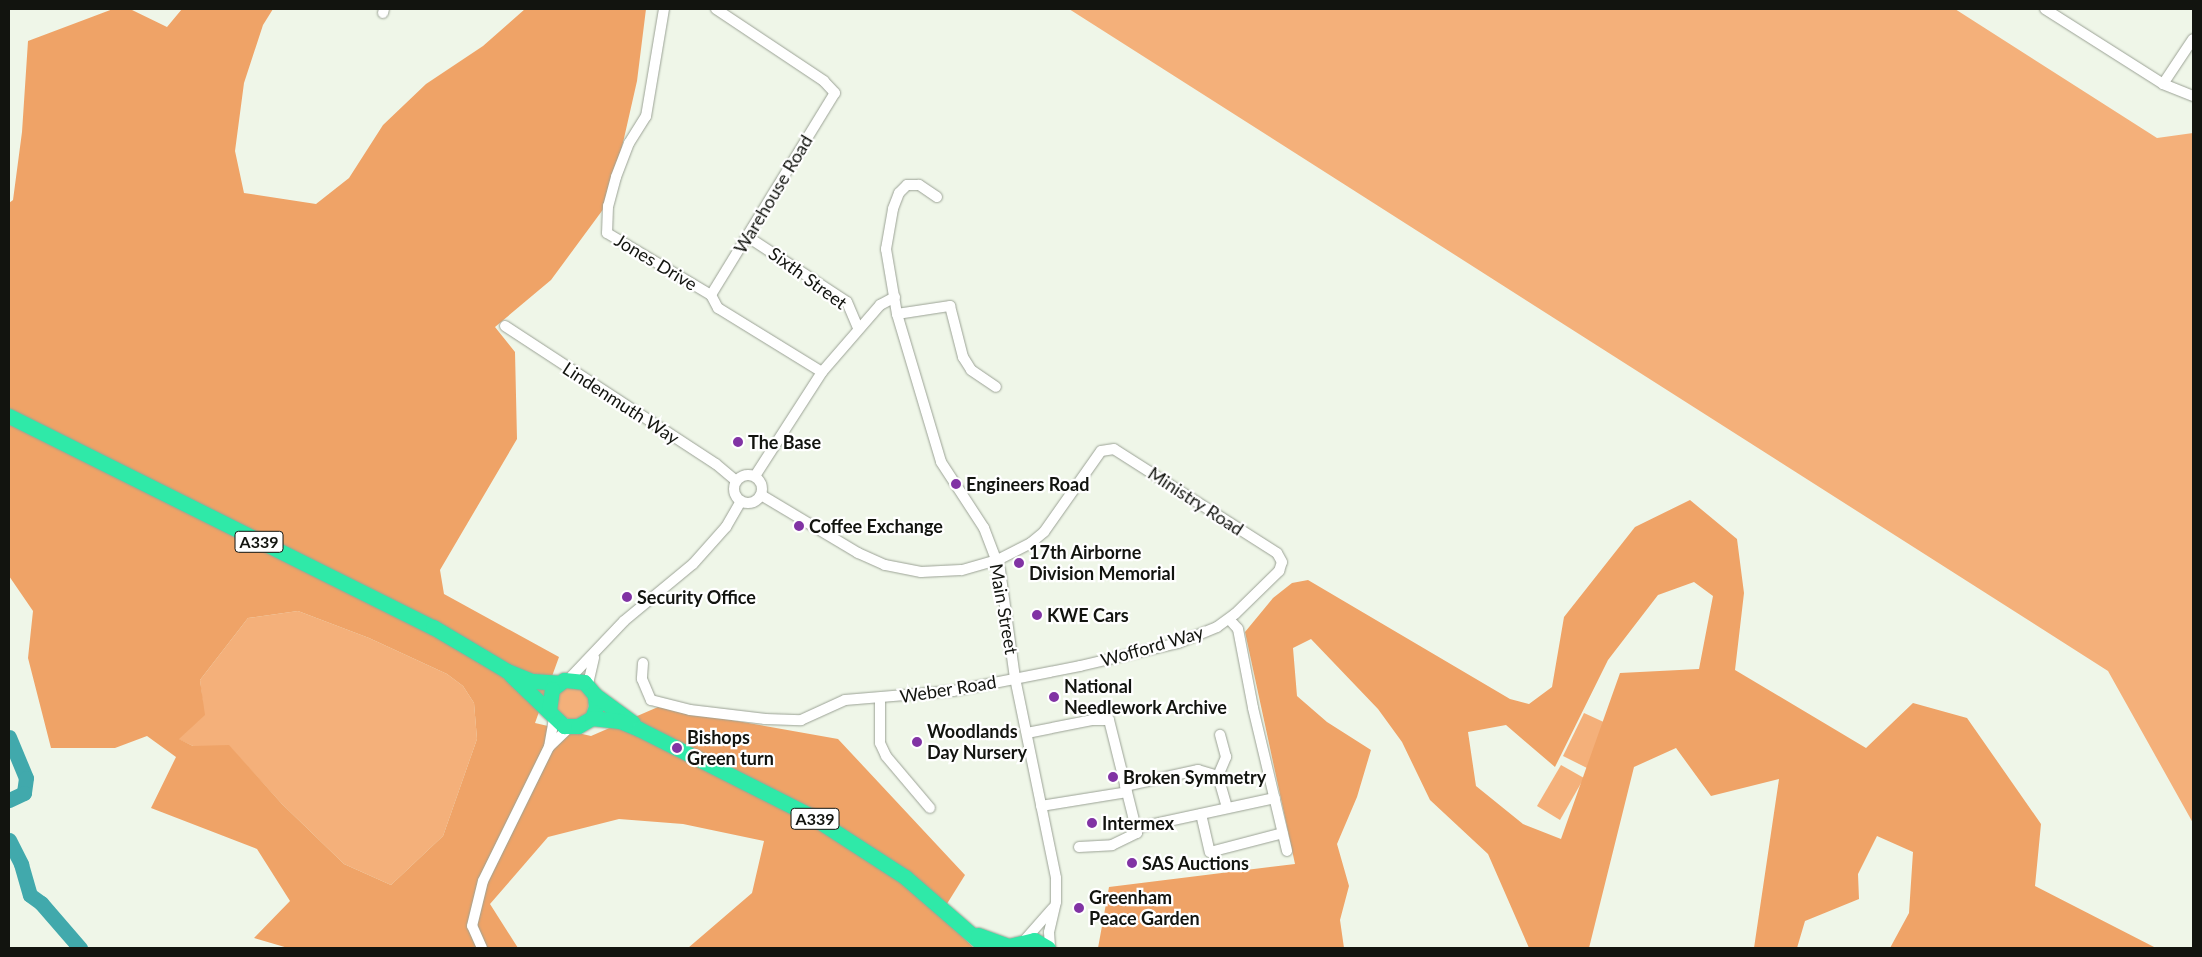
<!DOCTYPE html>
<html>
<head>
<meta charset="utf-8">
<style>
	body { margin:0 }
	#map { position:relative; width:2202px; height:957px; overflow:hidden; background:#eff6e8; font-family:Lato,sans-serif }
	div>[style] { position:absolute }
	.green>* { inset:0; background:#f4b07a }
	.forest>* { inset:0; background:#efa367 }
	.river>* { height:15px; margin:-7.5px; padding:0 7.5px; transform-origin:7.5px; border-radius:7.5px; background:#41a9ac }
	.roads { filter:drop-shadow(0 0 1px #9ba295) drop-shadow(0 0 1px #9ba295) }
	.minor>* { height:10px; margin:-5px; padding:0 5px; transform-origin:5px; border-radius:5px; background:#fff }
	.minor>.ring { margin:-5px; padding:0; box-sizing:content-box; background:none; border:10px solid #fff; border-radius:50% }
	.highway>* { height:15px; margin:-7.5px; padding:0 7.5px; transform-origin:7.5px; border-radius:7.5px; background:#2fe9a8 }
	.dots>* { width:14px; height:14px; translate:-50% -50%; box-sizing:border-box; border:2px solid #fff; border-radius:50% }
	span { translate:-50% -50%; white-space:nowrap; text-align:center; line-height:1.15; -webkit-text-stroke:4.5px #fff; paint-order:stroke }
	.shield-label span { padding:1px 4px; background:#fff; border:1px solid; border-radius:4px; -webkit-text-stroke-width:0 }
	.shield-label { font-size:16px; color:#12140f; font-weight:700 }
	.street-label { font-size:18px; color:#12140f }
	.poi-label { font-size:18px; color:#12140f; font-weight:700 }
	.left { translate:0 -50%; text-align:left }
	.frame { position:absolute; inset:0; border:10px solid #12140f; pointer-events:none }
</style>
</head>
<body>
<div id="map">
	<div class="green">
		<i style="clip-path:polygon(1069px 9px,1955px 9px,2157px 138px,2193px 133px,2193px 823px,2108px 671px)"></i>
		<i style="clip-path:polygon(298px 611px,369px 638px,447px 674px,463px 686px,474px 703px,477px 739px,443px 836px,391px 885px,344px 864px,282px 804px,229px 746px,193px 746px,178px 739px,204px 715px,200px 680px,248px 618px)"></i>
		<i style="clip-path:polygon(567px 683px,575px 683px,590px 695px,587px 713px,574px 721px,558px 715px,553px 696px)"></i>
		<i style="clip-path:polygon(1584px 713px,1608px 724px,1587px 768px,1563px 756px)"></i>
		<i style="clip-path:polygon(1561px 765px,1584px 778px,1560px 820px,1537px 806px)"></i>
	</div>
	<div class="forest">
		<i style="clip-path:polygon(evenodd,113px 9px,130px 9px,167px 27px,182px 9px,273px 9px,263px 25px,244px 83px,235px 151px,244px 193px,316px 204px,349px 178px,383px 125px,426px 84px,483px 46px,525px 9px,646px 9px,637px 81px,610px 200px,551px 280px,495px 327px,515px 352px,517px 439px,440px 570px,444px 594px,559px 657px,535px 723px,591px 736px,658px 707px,838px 739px,965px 875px,940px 915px,974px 948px,688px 948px,752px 893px,764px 841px,683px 824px,619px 819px,548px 837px,490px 904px,518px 948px,288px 948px,254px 938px,290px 901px,257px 849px,151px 808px,176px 757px,147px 736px,115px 748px,51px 748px,28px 658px,33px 611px,9px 576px,9px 203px,13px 200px,22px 132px,28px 41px,113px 9px,298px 611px,369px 638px,447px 674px,463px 686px,474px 703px,477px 739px,443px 836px,391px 885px,344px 864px,282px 804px,229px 745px,193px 746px,179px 739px,205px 715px,200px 680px,248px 618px,298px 611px)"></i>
		<i style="clip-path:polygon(evenodd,1690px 500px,1737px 539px,1744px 593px,1735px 670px,1866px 748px,1913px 703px,1967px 718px,2041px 824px,2035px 886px,2156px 948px,1890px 948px,1909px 913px,1913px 852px,1877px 836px,1858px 874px,1859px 899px,1805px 921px,1797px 948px,1754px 948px,1779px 779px,1711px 796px,1676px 748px,1634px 767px,1589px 948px,1529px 948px,1488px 854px,1430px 800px,1402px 742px,1378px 709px,1311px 639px,1293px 648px,1297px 696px,1327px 722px,1371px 750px,1357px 797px,1337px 844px,1349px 886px,1340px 920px,1344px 948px,1098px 948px,1109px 887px,1295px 864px,1245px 632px,1273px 598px,1292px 583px,1308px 580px,1510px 699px,1529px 704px,1552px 687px,1564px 617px,1635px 527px,1690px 500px,1694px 582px,1713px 596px,1699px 669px,1620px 673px,1561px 839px,1523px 824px,1476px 786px,1468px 732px,1506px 725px,1555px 767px,1608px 660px,1658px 595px,1694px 582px)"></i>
	</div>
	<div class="river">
		<i style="left:9px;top:737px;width:44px;rotate:67.5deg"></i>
		<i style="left:26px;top:778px;width:15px;rotate:98deg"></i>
		<i style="left:24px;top:793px;width:17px;rotate:155deg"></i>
		<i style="left:9px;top:840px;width:27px;rotate:63deg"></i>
		<i style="left:21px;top:864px;width:32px;rotate:74deg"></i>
		<i style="left:30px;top:895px;width:14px;rotate:36deg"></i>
		<i style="left:41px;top:903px;width:60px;rotate:49.1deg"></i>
	</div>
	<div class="roads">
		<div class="minor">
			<i style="left:664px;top:9px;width:109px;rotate:99.5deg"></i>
			<i style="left:646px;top:116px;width:32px;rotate:122deg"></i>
			<i style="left:629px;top:143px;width:36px;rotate:111deg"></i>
			<i style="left:616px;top:177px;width:30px;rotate:105deg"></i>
			<i style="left:608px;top:206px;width:27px;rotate:92deg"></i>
			<i style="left:607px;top:233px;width:121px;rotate:30.8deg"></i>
			<i style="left:711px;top:295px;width:15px;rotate:62deg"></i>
			<i style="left:718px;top:308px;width:122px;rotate:31.6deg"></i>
			<i style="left:2045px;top:9px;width:140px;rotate:32.4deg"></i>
			<i style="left:2163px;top:84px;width:32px;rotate:22deg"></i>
			<i style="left:383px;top:13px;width:4px;rotate:-76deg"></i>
			<i style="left:2163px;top:84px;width:54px;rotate:-56.3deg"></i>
			<i style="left:937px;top:197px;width:22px;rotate:-146deg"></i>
			<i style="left:919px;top:185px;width:12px;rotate:180deg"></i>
			<i style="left:907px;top:185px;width:11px;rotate:135deg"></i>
			<i style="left:899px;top:193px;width:17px;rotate:111deg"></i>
			<i style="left:893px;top:209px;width:41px;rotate:99.9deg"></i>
			<i style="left:886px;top:249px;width:66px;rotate:80.4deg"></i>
			<i style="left:897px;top:314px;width:154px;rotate:73.4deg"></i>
			<i style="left:941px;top:462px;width:79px;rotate:56.9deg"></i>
			<i style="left:984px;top:528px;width:45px;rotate:69.1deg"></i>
			<i style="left:1000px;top:570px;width:109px;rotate:82.1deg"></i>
			<i style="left:1015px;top:678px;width:204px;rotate:78.4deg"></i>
			<i style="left:1056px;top:878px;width:24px;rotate:90deg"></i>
			<i style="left:1056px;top:902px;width:31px;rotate:103deg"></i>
			<i style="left:1049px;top:932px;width:16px;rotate:86deg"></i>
			<i style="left:748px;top:237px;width:118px;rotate:33.3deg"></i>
			<i style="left:847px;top:302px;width:28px;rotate:67deg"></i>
			<i style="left:711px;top:295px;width:237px;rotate:-58.5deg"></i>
			<i style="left:835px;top:93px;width:16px;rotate:-133deg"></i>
			<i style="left:824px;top:81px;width:130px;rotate:-146.3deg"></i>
			<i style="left:897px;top:314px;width:54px;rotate:-8.6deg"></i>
			<i style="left:950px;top:306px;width:53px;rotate:75.7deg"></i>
			<i style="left:963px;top:357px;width:15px;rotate:58deg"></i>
			<i style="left:971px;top:370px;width:30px;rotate:34deg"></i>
			<i style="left:505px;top:326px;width:252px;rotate:33.2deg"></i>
			<i style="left:716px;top:464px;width:26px;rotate:40deg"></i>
			<i class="ring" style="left:734px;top:475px;width:18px;height:18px"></i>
			<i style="left:755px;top:476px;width:124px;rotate:-57.2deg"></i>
			<i style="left:822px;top:372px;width:89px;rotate:-49.1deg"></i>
			<i style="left:880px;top:305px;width:17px;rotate:-28deg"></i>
			<i style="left:1229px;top:619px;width:13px;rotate:48deg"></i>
			<i style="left:1238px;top:629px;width:80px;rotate:79.2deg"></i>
			<i style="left:1253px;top:708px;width:147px;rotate:76.6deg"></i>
			<i style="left:643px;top:663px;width:16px;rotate:94deg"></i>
			<i style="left:642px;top:679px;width:23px;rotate:67deg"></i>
			<i style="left:651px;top:700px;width:40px;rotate:14.4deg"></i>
			<i style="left:690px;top:710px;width:76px;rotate:6.8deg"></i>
			<i style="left:765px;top:719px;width:36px;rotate:2deg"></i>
			<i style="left:801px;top:720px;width:48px;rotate:-24.4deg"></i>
			<i style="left:845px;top:700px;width:108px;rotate:-4.8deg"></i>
			<i style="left:953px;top:691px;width:129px;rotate:-11.1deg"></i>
			<i style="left:1080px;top:666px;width:101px;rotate:-13.2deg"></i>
			<i style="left:1178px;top:643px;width:42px;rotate:-22.3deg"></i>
			<i style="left:1217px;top:627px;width:22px;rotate:-36deg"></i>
			<i style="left:1235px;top:614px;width:62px;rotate:-44.3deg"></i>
			<i style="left:1279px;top:571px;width:9px;rotate:-72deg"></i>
			<i style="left:1282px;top:562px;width:10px;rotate:-119deg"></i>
			<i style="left:1277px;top:553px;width:193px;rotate:-147.5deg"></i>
			<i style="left:1114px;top:449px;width:13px;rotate:171deg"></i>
			<i style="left:1101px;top:451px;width:99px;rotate:125.1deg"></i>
			<i style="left:1044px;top:532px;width:17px;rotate:140deg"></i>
			<i style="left:1031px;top:543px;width:38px;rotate:153deg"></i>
			<i style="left:997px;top:560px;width:37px;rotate:164deg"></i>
			<i style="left:961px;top:570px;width:40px;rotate:177.1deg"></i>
			<i style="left:921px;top:572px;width:37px;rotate:-169deg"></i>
			<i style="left:885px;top:565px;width:30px;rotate:-156deg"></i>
			<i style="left:858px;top:553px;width:113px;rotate:-149.1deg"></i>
			<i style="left:569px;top:679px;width:80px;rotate:-46.5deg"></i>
			<i style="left:624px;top:621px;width:89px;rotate:-39.6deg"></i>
			<i style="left:693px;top:564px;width:50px;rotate:-48.3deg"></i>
			<i style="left:726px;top:527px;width:30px;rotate:-60deg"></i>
			<i style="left:588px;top:684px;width:27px;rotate:-77deg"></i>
			<i style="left:880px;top:699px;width:44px;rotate:90deg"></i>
			<i style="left:880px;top:743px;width:14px;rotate:65deg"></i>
			<i style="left:886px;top:756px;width:68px;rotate:49.8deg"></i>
			<i style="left:1027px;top:733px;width:66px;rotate:-11.3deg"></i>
			<i style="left:1092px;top:720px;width:17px"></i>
			<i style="left:1109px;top:720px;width:111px;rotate:76deg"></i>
			<i style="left:1136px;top:828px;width:142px;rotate:-12.2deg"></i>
			<i style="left:549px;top:747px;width:29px;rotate:-44deg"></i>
			<i style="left:1218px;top:776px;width:21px;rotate:-67deg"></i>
			<i style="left:1226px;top:757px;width:23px;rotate:-105deg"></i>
			<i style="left:1125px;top:786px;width:75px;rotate:-12.4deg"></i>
			<i style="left:1198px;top:770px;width:21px;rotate:17deg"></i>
			<i style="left:1218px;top:776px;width:32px;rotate:74deg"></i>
			<i style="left:1041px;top:806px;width:87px;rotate:-9.2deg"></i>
			<i style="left:1201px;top:814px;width:39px;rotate:77deg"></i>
			<i style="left:1210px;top:852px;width:75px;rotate:-14.6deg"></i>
			<i style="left:1079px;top:847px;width:33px;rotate:-3deg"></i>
			<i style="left:1112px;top:845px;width:28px;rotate:-26deg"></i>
			<i style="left:1137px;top:833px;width:5px;rotate:-101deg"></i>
			<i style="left:1023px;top:942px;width:45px;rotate:-48.6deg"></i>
			<i style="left:482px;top:948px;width:24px;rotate:-114deg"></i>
			<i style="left:472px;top:926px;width:46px;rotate:-76.3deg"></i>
			<i style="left:483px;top:881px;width:149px;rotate:-63.8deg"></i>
			<i style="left:549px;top:747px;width:28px;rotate:-80deg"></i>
		</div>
		<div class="highway">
			<i style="left:9px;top:416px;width:474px;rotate:26.5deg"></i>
			<i style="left:433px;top:627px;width:86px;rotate:30.7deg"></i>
			<i style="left:507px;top:671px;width:27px;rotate:22deg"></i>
			<i style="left:532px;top:681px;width:26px;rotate:4deg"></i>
			<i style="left:511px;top:675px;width:74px;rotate:43.9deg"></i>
			<i style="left:564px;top:726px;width:14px"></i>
			<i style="left:578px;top:726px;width:16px;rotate:-30deg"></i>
			<i style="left:592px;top:718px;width:12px;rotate:-70deg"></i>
			<i style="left:596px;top:707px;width:12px;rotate:-95deg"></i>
			<i style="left:595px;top:695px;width:17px;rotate:-130deg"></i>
			<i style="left:584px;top:682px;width:20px;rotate:-174deg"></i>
			<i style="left:564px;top:680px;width:15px;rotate:143deg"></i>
			<i style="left:552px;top:689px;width:22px;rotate:98deg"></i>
			<i style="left:595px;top:695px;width:47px;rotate:36.4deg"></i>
			<i style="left:592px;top:718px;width:28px;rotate:6deg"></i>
			<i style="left:620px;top:721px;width:21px;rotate:23deg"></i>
			<i style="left:639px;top:729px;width:193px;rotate:26.8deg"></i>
			<i style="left:811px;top:816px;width:112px;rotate:33deg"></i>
			<i style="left:905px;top:877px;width:108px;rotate:40.9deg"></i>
			<i style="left:978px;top:935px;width:33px;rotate:20deg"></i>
			<i style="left:1009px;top:946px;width:26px;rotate:-13deg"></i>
			<i style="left:1034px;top:940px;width:16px;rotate:30deg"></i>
		</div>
	</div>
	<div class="dots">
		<i style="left:738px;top:442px;background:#8133a4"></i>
		<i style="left:956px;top:484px;background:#8133a4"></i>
		<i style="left:799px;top:526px;background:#8133a4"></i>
		<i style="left:1019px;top:563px;background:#8133a4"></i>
		<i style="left:627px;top:597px;background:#8133a4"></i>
		<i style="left:1037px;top:615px;background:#8133a4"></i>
		<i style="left:1054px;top:697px;background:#8133a4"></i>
		<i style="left:917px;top:742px;background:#8133a4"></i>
		<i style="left:677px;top:748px;background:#8133a4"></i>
		<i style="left:1113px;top:777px;background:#8133a4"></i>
		<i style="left:1092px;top:823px;background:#8133a4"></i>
		<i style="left:1132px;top:863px;background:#8133a4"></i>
		<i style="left:1079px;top:908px;background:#8133a4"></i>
	</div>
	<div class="shield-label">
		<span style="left:259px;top:542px">A339</span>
		<span style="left:815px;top:819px">A339</span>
	</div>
	<div class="street-label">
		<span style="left:773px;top:194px;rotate:-59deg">Warehouse Road</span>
		<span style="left:656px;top:262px;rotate:31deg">Jones Drive</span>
		<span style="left:808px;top:278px;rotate:36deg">Sixth Street</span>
		<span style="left:621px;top:403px;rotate:33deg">Lindenmuth Way</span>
		<span style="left:1196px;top:501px;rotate:33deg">Ministry Road</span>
		<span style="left:1004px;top:609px;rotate:80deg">Main Street</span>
		<span style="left:1152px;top:646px;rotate:-16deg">Wofford Way</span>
		<span style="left:948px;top:689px;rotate:-9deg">Weber Road</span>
	</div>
	<div class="poi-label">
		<span class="left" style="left:748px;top:442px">The Base</span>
		<span class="left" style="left:966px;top:484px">Engineers Road</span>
		<span class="left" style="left:809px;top:526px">Coffee Exchange</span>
		<span class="left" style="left:1029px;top:563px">17th Airborne<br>Division Memorial</span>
		<span class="left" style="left:637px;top:597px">Security Office</span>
		<span class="left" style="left:1047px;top:615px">KWE Cars</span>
		<span class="left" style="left:1064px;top:697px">National<br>Needlework Archive</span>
		<span class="left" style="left:927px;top:742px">Woodlands<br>Day Nursery</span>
		<span class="left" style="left:687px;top:748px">Bishops<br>Green turn</span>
		<span class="left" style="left:1123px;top:777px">Broken Symmetry</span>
		<span class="left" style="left:1102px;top:823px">Intermex</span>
		<span class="left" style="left:1142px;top:863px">SAS Auctions</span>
		<span class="left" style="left:1089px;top:908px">Greenham<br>Peace Garden</span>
	</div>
	<div class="frame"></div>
</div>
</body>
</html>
